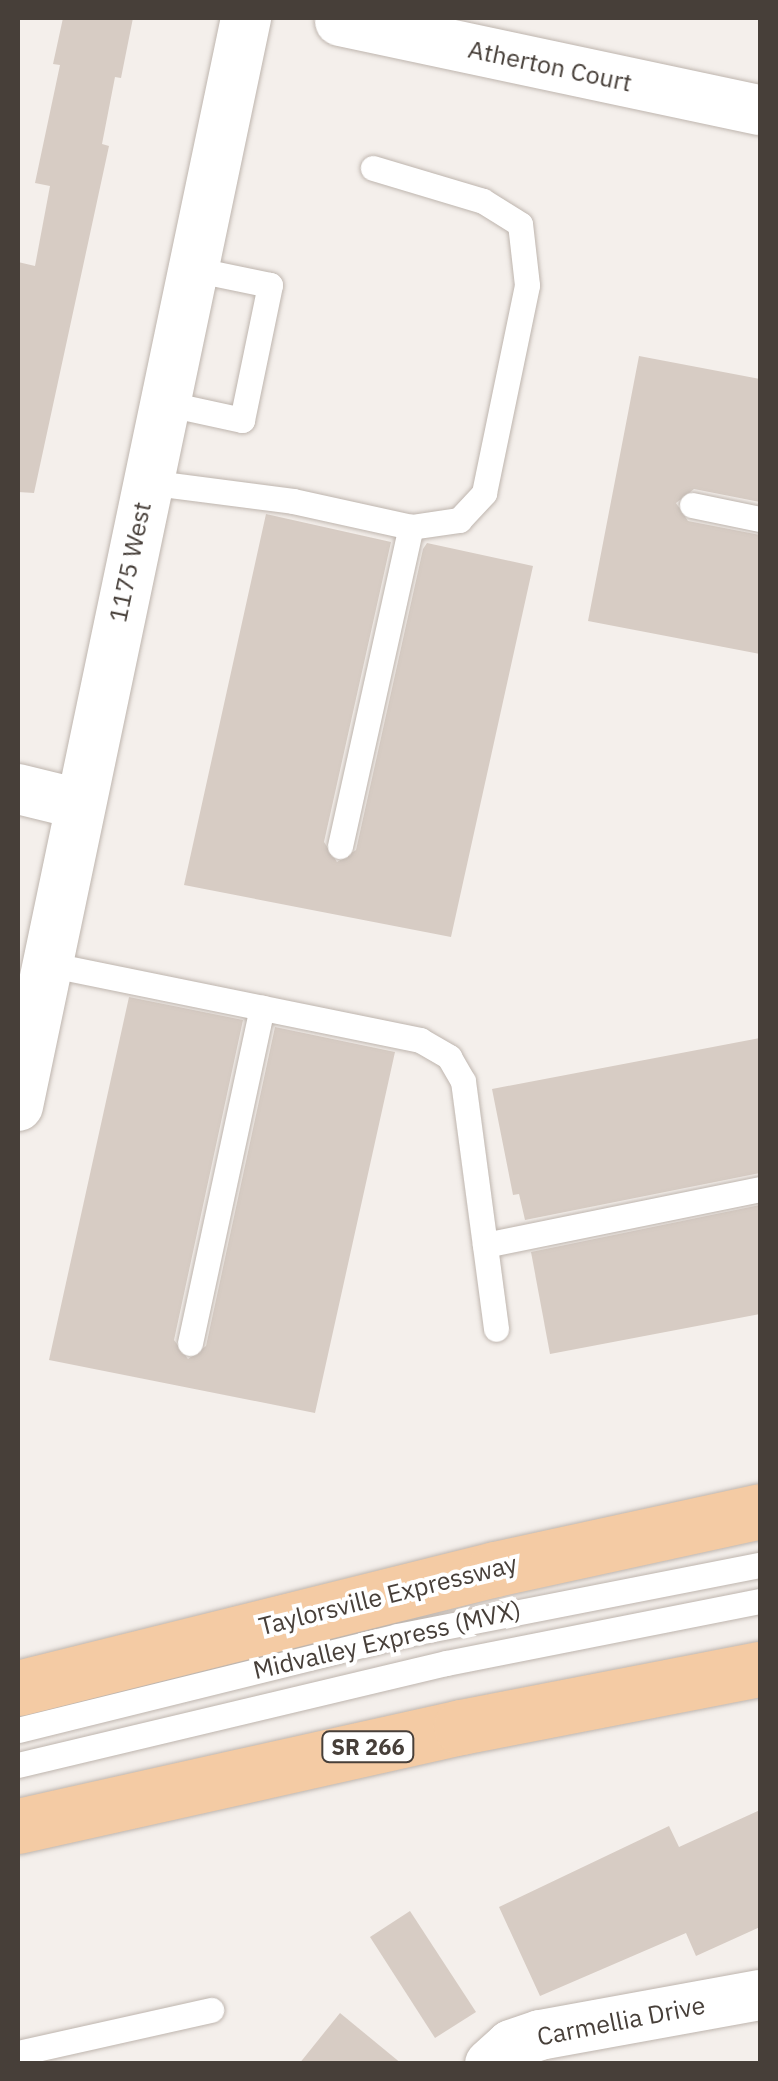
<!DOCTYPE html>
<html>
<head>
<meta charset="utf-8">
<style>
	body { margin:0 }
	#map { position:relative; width:778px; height:2081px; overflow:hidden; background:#f4efeb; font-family:"IBM Plex Sans",sans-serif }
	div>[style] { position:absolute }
	.building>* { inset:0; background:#d7ccc4 }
	.roads { filter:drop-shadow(0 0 2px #beb5ae) drop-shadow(0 0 2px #beb5ae) }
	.service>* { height:25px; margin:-12.5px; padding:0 12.5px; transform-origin:12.5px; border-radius:12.5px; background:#fff }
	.minor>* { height:50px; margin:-25px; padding:0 25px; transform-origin:25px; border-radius:25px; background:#fff }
	.primary>* { height:55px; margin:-27.5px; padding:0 27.5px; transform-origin:27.5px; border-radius:27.5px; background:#f4cba4 }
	span { translate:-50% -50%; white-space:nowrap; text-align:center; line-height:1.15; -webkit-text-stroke:8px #fff; paint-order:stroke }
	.shield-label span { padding:2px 8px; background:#fff; border:2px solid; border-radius:8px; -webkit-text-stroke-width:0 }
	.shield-label { font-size:22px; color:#473f39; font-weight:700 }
	.street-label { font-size:25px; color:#473f39 }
	.frame { position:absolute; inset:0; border:20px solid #473f39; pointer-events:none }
</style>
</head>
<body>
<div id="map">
	<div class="building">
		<i style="clip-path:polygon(63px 18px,133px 18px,121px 78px,115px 77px,102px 144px,109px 146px,34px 493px,18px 492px,18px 262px,35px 266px,50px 186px,35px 183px,60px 65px,53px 64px)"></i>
		<i style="clip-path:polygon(639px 356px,760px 379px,760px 502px,694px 489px,676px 503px,688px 521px,760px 535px,760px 654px,588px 621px)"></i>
		<i style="clip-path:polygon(266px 514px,391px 542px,324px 842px,337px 862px,356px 850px,423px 549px,427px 543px,533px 566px,451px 937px,184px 885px)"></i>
		<i style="clip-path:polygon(129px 997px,243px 1020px,174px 1340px,188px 1359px,206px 1346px,275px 1027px,395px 1052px,315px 1413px,49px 1360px)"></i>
		<i style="clip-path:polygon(760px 1038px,760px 1173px,525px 1220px,519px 1194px,513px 1195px,492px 1089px)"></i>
		<i style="clip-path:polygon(760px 1205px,760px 1314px,550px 1354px,531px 1252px)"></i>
		<i style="clip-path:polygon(760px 1810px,760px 1927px,696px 1956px,686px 1933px,540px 1996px,499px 1907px,669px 1826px,679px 1847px)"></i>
		<i style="clip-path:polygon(410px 1911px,476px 2012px,435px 2038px,370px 1937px)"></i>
		<i style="clip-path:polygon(340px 2013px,402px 2064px,299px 2064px)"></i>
	</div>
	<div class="roads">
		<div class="service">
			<i style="left:164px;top:403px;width:80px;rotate:12.3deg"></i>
			<i style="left:242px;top:420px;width:138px;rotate:-78.3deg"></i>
			<i style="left:270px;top:285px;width:79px;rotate:-168.3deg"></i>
			<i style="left:147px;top:482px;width:147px;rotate:7.4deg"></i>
			<i style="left:293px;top:501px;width:121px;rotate:12.4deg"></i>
			<i style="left:411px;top:527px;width:49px;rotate:-8.3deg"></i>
			<i style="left:459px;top:520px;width:37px;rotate:-47deg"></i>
			<i style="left:484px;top:493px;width:212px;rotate:-78.3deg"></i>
			<i style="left:527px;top:285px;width:61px;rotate:-96.5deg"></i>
			<i style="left:520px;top:224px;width:44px;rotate:-148.1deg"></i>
			<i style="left:483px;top:201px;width:115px;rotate:-163.3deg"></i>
			<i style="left:692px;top:505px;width:69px;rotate:11.6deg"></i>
			<i style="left:340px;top:846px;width:327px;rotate:-77.5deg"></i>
			<i style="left:47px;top:964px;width:381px;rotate:11.5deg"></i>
			<i style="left:420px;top:1040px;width:34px;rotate:30deg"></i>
			<i style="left:449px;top:1057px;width:28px;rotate:60deg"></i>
			<i style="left:463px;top:1081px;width:250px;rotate:82.4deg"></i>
			<i style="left:485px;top:1245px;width:281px;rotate:-11.5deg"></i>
			<i style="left:190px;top:1343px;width:343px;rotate:-77.9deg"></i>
			<i style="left:18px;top:1730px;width:390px;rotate:-13.9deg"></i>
			<i style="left:397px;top:1636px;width:370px;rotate:-11.1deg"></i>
			<i style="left:18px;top:1765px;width:440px;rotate:-13.4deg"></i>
			<i style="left:446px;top:1663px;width:320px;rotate:-11.2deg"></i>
			<i style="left:18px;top:2053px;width:198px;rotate:-12.6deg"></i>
		</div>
		<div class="minor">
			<i style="left:340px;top:21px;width:429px;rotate:12deg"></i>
			<i style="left:18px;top:789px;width:63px;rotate:13.8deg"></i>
			<i style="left:18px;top:1106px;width:1112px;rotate:-78.16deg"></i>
			<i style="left:490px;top:2064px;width:28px;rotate:-42deg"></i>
			<i style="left:511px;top:2045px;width:31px;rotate:-19deg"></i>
			<i style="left:540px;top:2035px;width:224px;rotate:-10.3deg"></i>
		</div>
		<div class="primary">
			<i style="left:18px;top:1688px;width:492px;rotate:-14deg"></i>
			<i style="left:495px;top:1569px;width:271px;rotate:-12.3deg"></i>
			<i style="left:18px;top:1826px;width:454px;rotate:-12.6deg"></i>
			<i style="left:461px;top:1727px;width:305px;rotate:-11deg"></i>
		</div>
	</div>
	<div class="shield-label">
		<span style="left:368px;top:1747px">SR 266</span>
	</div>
	<div class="street-label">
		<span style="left:550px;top:66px;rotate:12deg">Atherton Court</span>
		<span style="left:130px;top:562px;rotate:-78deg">1175 West</span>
		<span style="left:388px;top:1595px;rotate:-14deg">Taylorsville Expressway</span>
		<span style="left:387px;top:1640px;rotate:-13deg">Midvalley Express (MVX)</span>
		<span style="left:621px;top:2021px;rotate:-11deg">Carmellia Drive</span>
	</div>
	<div class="frame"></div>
</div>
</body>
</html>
